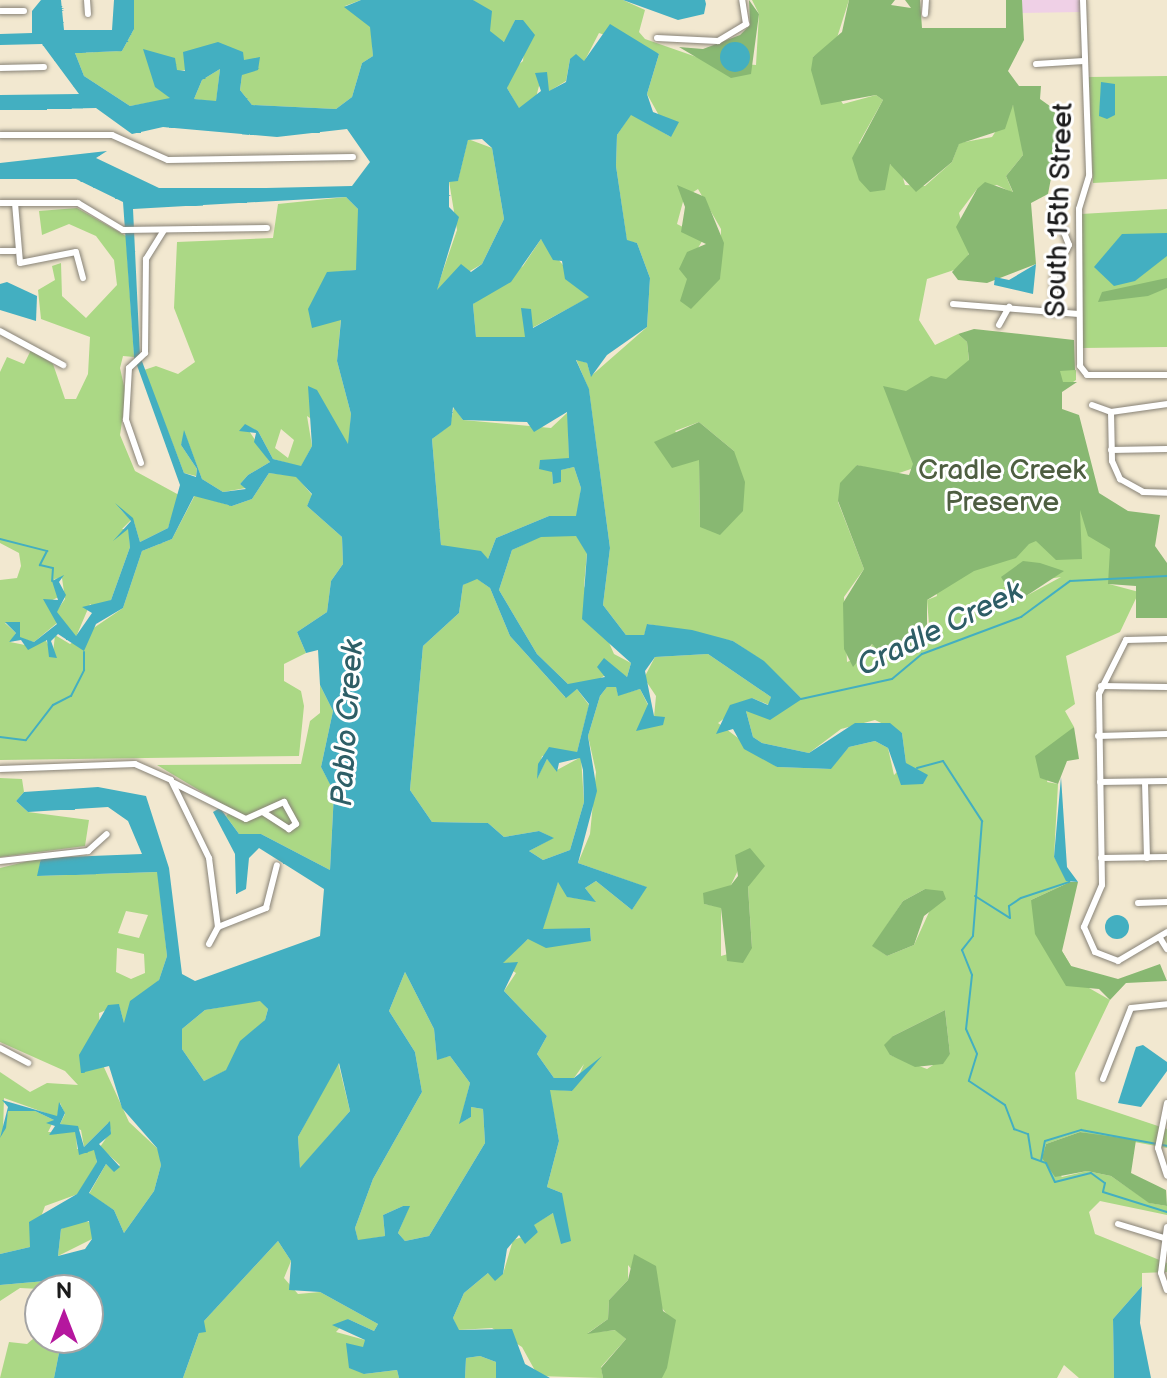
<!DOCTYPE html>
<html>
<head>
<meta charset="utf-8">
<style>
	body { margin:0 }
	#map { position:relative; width:1167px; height:1378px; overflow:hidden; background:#f2e8d0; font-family:"Balsamiq Sans",sans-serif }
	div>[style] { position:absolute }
	.built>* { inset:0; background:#efd0e6 }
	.green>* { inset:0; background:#abd885 }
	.forest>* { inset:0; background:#88b872 }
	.water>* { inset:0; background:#43afc1 }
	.round { border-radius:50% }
	.stream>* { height:2px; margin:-1px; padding:0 1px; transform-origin:1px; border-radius:1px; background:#43afc1 }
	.roads { filter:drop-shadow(0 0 2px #878276) drop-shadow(0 0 2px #878276) }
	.minor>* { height:6px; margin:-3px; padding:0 3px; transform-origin:3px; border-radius:3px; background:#fff }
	span { translate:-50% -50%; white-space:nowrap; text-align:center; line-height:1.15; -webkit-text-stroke:6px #fff; paint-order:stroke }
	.street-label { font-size:28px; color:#1c1c1c }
	.park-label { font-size:28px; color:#4e5e41 }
	.water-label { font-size:30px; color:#2e5e66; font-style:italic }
	.north { position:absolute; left:24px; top:1274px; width:80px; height:80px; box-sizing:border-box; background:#fff; border:2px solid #a4a4a4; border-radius:50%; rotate:0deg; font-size:22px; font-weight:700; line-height:32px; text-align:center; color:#1c1c1c }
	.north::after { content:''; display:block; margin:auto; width:28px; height:36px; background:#b5179e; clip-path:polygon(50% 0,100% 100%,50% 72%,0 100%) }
</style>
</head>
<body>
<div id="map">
	<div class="built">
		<i style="clip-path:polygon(1022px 0,1080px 0,1081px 12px,1021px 13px)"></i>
	</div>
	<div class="green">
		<i style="clip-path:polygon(134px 0,361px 0,345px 6px,371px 27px,373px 56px,362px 63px,352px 97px,336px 109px,252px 105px,240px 90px,244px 60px,156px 75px,171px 99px,130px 106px,84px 76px,75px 53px,122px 51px,134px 29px)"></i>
		<i style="clip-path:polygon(evenodd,473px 0,623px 0,645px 10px,639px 32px,645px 39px,708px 61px,756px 65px,759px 14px,752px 0,849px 0,836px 41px,813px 57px,843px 104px,876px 95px,883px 100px,859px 143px,887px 176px,889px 164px,900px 167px,905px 185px,925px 186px,952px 162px,959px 143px,992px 137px,1013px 105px,1018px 113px,1023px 155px,1006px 176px,1013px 193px,997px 185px,977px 189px,959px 213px,969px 253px,963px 267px,927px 279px,919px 320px,935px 345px,958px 334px,967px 342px,969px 361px,959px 370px,1076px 370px,1076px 380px,1058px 392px,1058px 410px,1114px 533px,1109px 584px,1139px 592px,1120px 632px,1066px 656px,1075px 704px,1065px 711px,1074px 727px,1060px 740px,1047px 782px,1058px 784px,1054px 857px,1070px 882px,1031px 900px,1082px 984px,1110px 1000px,1075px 1073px,1077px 1099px,1167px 1129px,1167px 1148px,1080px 1132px,1046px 1144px,1043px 1158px,1062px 1177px,1087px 1171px,1111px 1176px,1150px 1203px,1167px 1206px,1167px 1215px,1100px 1201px,1089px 1212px,1095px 1234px,1167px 1263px,1167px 1272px,1142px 1273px,1142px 1286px,1113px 1319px,1114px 1378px,1079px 1378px,1064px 1365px,1057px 1378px,662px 1378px,669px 1317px,628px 1265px,628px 1280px,609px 1300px,608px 1319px,588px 1333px,616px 1330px,626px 1339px,601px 1367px,603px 1378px,538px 1376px,522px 1347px,492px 1328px,458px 1330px,453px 1318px,464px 1293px,488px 1273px,503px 1274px,513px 1240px,538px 1232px,533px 1225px,553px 1213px,562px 1193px,547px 1187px,559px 1141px,549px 1089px,572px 1091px,584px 1064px,574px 1078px,554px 1078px,537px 1054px,547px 1036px,504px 991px,516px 973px,501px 963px,528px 939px,591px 941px,590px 928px,542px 930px,558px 881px,568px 897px,595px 901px,585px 888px,596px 881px,632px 910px,646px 887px,578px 863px,590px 834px,596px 772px,588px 736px,600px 696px,607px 687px,616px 686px,618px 695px,640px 689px,654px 717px,656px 696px,644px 678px,655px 657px,708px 654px,771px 697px,769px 705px,752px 698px,718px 723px,777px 767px,830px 769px,849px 747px,875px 741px,888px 748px,894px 775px,906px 763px,902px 733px,875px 720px,841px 729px,809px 753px,762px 743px,753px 737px,746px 711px,802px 699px,764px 662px,733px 641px,677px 630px,648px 624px,644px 635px,626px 635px,603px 605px,610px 548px,589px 390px,576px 359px,587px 363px,591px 376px,647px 327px,650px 278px,637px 243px,627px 241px,616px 166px,617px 135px,631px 114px,671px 137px,647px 94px,659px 54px,599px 33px,584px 62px,570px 59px,566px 81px,548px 92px,539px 86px,535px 101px,519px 109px,507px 88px,511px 71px,523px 61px,526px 28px,515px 20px,505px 42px,493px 39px,473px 0,698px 189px,721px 229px,720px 279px,695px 253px,704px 238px,677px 224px,684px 198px,698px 189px,473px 0,699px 422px,734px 451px,700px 527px,699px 460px,675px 431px,699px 422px,473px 0,857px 465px,893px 475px,911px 469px,937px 596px,927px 600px,929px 624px,909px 651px,882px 656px,872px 644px,869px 653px,847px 662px,844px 597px,864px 569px,838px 502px,857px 465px,473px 0,1061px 577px,1026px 596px,1003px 586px,1061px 577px,473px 0,740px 866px,755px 874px,748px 887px,752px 947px,721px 956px,721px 907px,704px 904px,731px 885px,740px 866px,473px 0,925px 889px,930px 910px,914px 945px,887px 956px,873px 946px,903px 901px,925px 889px,473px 0,945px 1010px,950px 1054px,927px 1069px,890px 1055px,893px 1036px,945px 1010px)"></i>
		<i style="clip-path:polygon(220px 69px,216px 102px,194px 99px,202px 80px)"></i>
		<i style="clip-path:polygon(1167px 76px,1167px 179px,1093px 183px,1089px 77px)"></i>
		<i style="clip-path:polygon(468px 139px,492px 148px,504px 219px,482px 264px,436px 291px,457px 230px,449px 181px,458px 180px)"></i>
		<i style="clip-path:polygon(evenodd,346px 197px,358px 209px,360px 255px,356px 270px,327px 273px,341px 319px,337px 361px,351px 414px,349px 445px,307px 416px,312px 446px,301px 467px,273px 459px,258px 431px,245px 425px,270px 462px,248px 475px,240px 484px,246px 488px,223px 492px,202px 479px,185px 434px,181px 445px,197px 469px,196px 476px,184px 473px,144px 370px,156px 366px,178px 374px,195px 362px,174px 308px,177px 242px,273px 238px,278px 204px,346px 197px,281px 429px,294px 440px,288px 458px,275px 448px,281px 429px)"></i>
		<i style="clip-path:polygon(77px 208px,126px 236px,134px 357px,123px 356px,120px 368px,126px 395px,120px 435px,135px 471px,179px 495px,168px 528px,140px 542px,134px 522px,117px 506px,131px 520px,122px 529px,129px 529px,130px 547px,111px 600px,97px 609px,90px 604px,76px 637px,56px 612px,65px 599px,62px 578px,54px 579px,61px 596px,48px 602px,57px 623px,34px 642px,20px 638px,17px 624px,12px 622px,5px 623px,16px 633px,10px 642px,30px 646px,45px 639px,53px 653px,55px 635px,70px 644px,123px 608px,142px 551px,172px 539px,195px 495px,232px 506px,252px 499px,269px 473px,296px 476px,312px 495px,307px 506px,342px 537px,343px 564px,331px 581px,327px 612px,297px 632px,306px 653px,284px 664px,284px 681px,301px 691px,304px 706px,299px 756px,0 760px,0 580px,17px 578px,21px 566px,19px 553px,0 543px,0 372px,7px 357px,24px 364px,31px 350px,53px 364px,65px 399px,76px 399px,88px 374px,90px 337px,41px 319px,38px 290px,55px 280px,52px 266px,61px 263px,62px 296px,86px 318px,117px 285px,114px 260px,96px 236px,69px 224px,42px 235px,39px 211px)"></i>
		<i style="clip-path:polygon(1167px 209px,1167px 347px,1082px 348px,1081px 214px)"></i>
		<i style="clip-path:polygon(541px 239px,590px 297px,532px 328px,527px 321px,525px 337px,476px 338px,473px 304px,523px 266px)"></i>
		<i style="clip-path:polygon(454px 407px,463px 420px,551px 428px,568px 412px,569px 458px,552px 472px,553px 483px,560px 470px,574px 467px,581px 488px,577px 516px,549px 516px,496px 538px,488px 559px,441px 545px,432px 439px,450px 425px)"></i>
		<i style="clip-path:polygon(576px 535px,587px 553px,584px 586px,614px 654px,631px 663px,627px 677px,614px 670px,589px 685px,568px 684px,537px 654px,499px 590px,512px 550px,541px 536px)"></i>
		<i style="clip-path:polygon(476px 578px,490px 588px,510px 636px,565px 697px,577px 689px,589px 705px,577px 752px,542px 756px,537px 778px,547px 759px,557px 770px,581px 757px,584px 802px,570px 850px,543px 860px,529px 851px,553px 838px,539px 831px,504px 837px,488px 823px,432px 822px,410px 790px,423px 646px,459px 613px,463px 585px)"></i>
		<i style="clip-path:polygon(320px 685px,333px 711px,321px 767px,334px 791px,330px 870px,261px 834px,239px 834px,226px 816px,232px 810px,157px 765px,301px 764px,310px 721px,320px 713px)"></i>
		<i style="clip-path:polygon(0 778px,22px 779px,24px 792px,16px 801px,28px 812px,89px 820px,85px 846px,0 857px)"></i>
		<i style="clip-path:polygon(evenodd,41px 858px,38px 876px,158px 872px,167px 956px,159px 980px,124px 1023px,119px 1005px,99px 1013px,102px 1063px,129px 1122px,159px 1150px,161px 1165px,154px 1191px,124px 1233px,114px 1210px,89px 1194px,106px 1164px,114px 1171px,120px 1165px,100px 1147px,111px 1131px,108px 1123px,84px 1147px,81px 1130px,60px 1124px,65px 1114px,60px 1103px,57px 1117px,4px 1098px,3px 1133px,8px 1111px,35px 1111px,54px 1120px,48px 1132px,76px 1132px,77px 1149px,95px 1150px,97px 1163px,78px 1194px,45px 1206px,30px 1247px,0 1254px,0 1072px,30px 1092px,47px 1083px,78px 1085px,65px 1071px,0 1042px,0 868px,41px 858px,126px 911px,148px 915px,139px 938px,118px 933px,126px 911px,41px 858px,117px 948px,144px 954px,145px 973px,131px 979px,116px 972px,117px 948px)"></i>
		<i style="clip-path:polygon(405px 972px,434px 1029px,437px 1059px,450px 1056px,470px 1083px,460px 1123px,471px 1117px,471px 1107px,483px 1109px,485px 1143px,429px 1236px,405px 1241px,398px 1233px,409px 1207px,403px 1206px,383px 1215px,385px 1236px,358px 1241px,355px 1228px,373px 1179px,422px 1092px,415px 1052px,389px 1011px)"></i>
		<i style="clip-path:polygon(260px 1000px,268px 1009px,265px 1020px,227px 1070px,204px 1081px,182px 1049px,182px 1029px,205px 1010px)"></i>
		<i style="clip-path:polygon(338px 1062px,350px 1111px,300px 1169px,298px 1137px)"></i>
		<i style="clip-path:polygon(83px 1220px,94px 1224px,92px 1239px,58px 1256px,61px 1229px)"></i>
		<i style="clip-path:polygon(278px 1241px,291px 1261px,284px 1278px,298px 1294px,320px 1292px,378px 1324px,374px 1331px,348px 1319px,336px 1332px,365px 1340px,364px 1374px,397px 1370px,399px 1378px,183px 1378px,203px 1322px)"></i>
		<i style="clip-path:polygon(57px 1280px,60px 1290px,20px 1288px,0 1301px,0 1285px)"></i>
		<i style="clip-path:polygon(40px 1333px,62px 1338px,54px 1378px,0 1378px,9px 1342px,27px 1344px)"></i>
		<i style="clip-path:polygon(480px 1356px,496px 1362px,496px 1378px,465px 1378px,466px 1358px)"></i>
	</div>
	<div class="forest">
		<i style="clip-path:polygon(749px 0,759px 14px,751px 74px,731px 78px,679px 47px,703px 49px,740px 35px,750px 25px)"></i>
		<i style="clip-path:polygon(849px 0,895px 0,891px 5px,911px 8px,905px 0,920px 0,922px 28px,1006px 28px,1006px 0,1022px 0,1024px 40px,1008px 71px,1019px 86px,1041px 86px,1040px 99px,1054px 109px,1060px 131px,1048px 194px,1031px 203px,1036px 264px,987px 283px,958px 280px,952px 272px,969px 254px,956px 227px,977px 189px,985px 182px,1013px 192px,1006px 176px,1023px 155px,1013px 105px,1005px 129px,959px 144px,952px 162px,916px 192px,890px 164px,885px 190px,870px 192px,859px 180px,852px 158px,883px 100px,876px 95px,821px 105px,811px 70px,813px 57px,842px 32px)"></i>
		<i style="clip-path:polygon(677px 185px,705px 197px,724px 243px,720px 279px,691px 309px,680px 301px,687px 279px,679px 269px,687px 252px,706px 244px,681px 232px,685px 207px)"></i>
		<i style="clip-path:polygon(1167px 278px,1167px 288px,1148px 296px,1098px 302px,1102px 292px)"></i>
		<i style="clip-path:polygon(974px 329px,1074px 340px,1075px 370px,1060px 371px,1063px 382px,1077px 382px,1062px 392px,1062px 409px,1079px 415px,1099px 493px,1128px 511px,1160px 515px,1155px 546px,1167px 563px,1167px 618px,1136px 618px,1136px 586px,1108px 584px,1110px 549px,1088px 536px,1080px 510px,1082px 559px,1056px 560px,1036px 541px,1029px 544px,1016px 558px,974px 571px,927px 600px,927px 636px,916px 646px,882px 656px,872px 644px,853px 667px,844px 649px,843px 603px,864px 569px,838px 501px,840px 483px,857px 465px,909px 475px,913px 464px,883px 386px,906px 391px,931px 376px,946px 379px,969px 360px,967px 342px,958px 334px)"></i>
		<i style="clip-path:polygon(699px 422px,734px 451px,745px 482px,743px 511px,720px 535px,700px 527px,699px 460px,672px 468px,654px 442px)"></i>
		<i style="clip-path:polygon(1023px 561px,1040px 563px,1064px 571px,1026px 596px,1012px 595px,1001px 577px)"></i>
		<i style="clip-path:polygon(1074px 727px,1079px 759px,1067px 761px,1058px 784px,1040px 778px,1035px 756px)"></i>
		<i style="clip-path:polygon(750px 848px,765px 866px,748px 887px,752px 948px,743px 963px,727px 961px,721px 908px,704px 904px,703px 893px,731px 885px,738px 876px,735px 855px)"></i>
		<i style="clip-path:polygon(1070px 882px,1078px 882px,1062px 951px,1071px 966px,1118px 979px,1160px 964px,1167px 981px,1126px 983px,1110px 1000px,1099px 989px,1066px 986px,1035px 934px,1031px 900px)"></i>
		<i style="clip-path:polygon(925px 889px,943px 891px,946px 899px,924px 916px,914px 945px,887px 956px,872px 946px,903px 901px)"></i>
		<i style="clip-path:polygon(945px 1010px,950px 1054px,943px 1064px,915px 1067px,890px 1055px,884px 1045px,893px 1036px)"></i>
		<i style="clip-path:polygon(1080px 1132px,1136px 1140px,1131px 1173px,1166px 1190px,1167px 1206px,1149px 1203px,1111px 1176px,1087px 1171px,1055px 1177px,1042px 1158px,1046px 1144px)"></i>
		<i style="clip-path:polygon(634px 1254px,656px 1266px,663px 1311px,676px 1320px,667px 1368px,662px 1378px,603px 1378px,601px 1368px,626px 1339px,615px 1330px,587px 1334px,608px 1319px,609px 1300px,628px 1280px)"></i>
	</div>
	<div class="water">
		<i style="clip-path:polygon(evenodd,41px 0,61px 0,64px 30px,112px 30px,114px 0,134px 0,134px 29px,122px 51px,75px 53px,84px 76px,130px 106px,170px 98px,155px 87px,143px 49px,175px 58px,177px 70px,185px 71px,183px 52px,218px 42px,243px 52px,244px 60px,260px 57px,258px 70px,242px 75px,240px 90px,252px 105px,336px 109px,352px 97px,362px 63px,373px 56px,370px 27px,344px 7px,361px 0,473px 0,492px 11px,490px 31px,504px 42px,515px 20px,523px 20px,535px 35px,507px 88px,519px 108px,541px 91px,535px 73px,547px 72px,549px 91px,566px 82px,570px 59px,576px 54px,584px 61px,610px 24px,659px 54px,647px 94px,653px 112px,679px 122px,671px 137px,631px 115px,617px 135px,616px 166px,627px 240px,637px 243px,650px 278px,647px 327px,607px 355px,591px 377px,587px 363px,576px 360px,589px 389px,610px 548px,603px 605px,626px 635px,644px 635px,647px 624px,692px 630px,733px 641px,764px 661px,802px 699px,770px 720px,746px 711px,753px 737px,762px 743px,809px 753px,855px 723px,890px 723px,902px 733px,906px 763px,928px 775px,923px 784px,901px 785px,888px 748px,875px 741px,849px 747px,831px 769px,777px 767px,744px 749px,733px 729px,716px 734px,730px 705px,752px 698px,768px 705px,771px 697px,708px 654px,655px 657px,645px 671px,654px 716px,665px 717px,663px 725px,636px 731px,648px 704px,640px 689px,618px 696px,616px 687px,607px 687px,600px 696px,588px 736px,597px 791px,578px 863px,647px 887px,632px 910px,596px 881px,585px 888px,596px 902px,567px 897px,558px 882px,543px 929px,590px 928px,591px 941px,546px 948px,528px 939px,503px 963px,518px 962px,504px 991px,547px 1036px,537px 1054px,554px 1078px,574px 1078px,602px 1056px,572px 1091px,550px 1090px,559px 1141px,547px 1187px,562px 1193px,571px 1241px,561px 1244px,553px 1213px,534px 1225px,538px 1232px,525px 1244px,519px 1235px,507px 1249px,503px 1274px,495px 1281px,488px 1273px,464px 1293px,453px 1318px,459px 1330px,512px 1329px,525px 1364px,550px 1378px,496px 1378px,496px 1362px,480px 1356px,466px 1358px,465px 1378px,399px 1378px,397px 1370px,364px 1374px,349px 1368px,346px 1343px,363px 1347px,365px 1340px,332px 1325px,348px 1319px,374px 1331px,378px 1324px,320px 1292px,289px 1290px,291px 1261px,278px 1241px,204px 1321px,206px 1332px,199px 1333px,183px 1378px,54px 1378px,62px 1338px,88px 1338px,88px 1290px,60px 1290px,57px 1280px,0 1285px,0 1254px,30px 1247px,29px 1222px,77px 1194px,97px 1162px,94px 1150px,79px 1155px,75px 1132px,49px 1135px,55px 1126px,46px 1123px,54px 1120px,35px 1111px,8px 1111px,6px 1128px,0 1138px,8px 1107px,2px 1100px,57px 1116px,59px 1102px,65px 1113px,60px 1124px,78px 1126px,84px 1147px,110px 1121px,111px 1134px,99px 1144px,120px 1167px,114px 1172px,106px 1164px,89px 1193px,114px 1210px,124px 1233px,154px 1191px,161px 1165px,157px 1148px,122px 1108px,109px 1066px,81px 1073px,79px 1055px,108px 1005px,119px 1004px,124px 1023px,130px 1001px,159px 980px,167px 956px,157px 872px,37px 876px,41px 858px,142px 854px,128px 821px,108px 807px,28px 812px,16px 801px,24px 792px,98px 787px,146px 796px,169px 868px,182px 974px,195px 981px,320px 936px,324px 889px,259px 848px,249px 858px,246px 889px,236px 894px,235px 854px,213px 812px,220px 808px,239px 834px,261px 834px,330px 870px,334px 792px,321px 767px,333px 711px,320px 685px,318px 650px,306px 653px,297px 632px,327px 612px,331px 581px,343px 564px,342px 537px,307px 506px,312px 494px,296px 477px,269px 473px,252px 499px,232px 506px,194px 496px,172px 539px,142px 551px,123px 608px,96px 624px,84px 651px,58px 634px,51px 641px,57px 658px,49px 657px,47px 640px,28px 650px,21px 640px,9px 642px,16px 633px,5px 622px,20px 622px,20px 637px,34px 642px,57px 624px,43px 599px,58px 600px,52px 581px,64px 575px,59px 582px,66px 595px,57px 612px,76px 636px,92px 613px,82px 607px,111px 600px,130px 547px,128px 529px,113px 541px,131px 521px,115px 503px,133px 518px,140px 542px,168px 528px,180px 485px,134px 357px,123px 202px,76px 179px,0 179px,0 163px,107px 151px,96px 158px,159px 188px,266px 188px,352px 186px,370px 162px,347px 129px,277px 137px,163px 127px,132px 134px,96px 108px,0 110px,0 95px,79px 94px,42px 44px,0 45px,0 34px,32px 33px,32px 11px,41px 0,220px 69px,216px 101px,194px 99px,202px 80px,220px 69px,41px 0,482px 139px,492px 148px,504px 219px,482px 264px,471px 272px,461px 264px,437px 290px,459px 217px,449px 207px,449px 182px,458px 181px,468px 140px,482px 139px,41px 0,346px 197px,358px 209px,356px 270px,327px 272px,308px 309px,312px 328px,341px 320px,337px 361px,351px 414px,348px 444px,317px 390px,308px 386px,312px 446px,301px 466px,273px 459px,258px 431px,245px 424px,239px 431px,256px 433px,254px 442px,270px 462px,248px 475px,240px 484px,246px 489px,223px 492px,202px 479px,184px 430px,181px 445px,197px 469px,196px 477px,184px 473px,140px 356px,133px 209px,346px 197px,41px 0,541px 239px,553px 260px,562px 261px,565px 279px,589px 297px,533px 328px,531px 309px,521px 308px,525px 337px,476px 337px,473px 304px,511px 282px,541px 239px,41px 0,453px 407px,463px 420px,527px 422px,534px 432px,567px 412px,569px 458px,540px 460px,539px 469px,552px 472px,553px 484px,561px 482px,561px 470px,574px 467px,581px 488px,576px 516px,549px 516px,496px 538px,488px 559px,481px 551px,441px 545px,432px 439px,451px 425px,453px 407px,41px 0,576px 536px,587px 554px,582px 619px,631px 663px,627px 677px,604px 658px,597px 667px,605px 677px,568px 684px,537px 654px,499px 590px,512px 550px,541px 537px,576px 536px,41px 0,477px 579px,490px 588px,510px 636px,566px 698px,577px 689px,589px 704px,577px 752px,549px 747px,538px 764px,537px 779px,547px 759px,557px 772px,559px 763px,580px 758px,583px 770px,584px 802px,570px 850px,543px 860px,529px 851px,554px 838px,539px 831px,504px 837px,488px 823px,432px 822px,410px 790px,423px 646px,459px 613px,463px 585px,477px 579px,41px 0,405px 972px,434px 1029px,437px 1060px,450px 1056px,470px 1083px,459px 1124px,471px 1117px,471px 1107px,483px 1109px,485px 1143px,429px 1236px,405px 1241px,398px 1233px,410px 1206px,403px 1206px,383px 1215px,385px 1236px,358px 1240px,355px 1228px,373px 1179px,422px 1092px,415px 1052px,389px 1011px,405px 972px,41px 0,260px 1001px,268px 1009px,265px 1020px,240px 1041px,226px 1070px,204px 1081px,182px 1049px,182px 1029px,205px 1010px,260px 1001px,41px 0,339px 1063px,350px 1111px,300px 1168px,298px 1137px,339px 1063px,41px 0,89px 1221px,92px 1239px,85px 1249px,58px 1256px,61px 1229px,89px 1221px)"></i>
		<i style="clip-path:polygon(623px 0,705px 0,706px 4px,704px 14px,678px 20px)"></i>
		<i class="round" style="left:720px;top:42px;width:30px;height:30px"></i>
		<i style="clip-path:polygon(1101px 82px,1115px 84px,1115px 115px,1107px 119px,1099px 116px)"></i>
		<i style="clip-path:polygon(1167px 233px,1167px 256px,1135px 281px,1114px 286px,1094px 267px,1122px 234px)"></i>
		<i style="clip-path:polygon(1036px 264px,1033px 294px,994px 285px,995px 277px,1009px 280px)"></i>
		<i style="clip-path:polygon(7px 282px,37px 296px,36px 321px,0 310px,0 284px)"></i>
		<i style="clip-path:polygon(1061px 777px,1067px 867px,1078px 882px,1066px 881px,1054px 857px)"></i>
		<i class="round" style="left:1105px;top:915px;width:24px;height:24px"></i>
		<i style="clip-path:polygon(1143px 1045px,1167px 1062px,1167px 1071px,1141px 1107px,1118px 1103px,1136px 1047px)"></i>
		<i style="clip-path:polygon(1142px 1286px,1140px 1323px,1151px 1378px,1114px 1378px,1113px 1319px)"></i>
	</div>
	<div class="stream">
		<i style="left:0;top:539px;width:49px;rotate:14.3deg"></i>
		<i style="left:47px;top:551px;width:16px;rotate:117deg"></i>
		<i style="left:40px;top:565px;width:13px;rotate:13deg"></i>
		<i style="left:53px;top:568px;width:13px;rotate:94deg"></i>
		<i style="left:801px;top:699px;width:93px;rotate:-12.4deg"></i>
		<i style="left:892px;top:679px;width:39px;rotate:-40deg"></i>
		<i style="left:922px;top:654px;width:106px;rotate:-20.5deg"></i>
		<i style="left:1021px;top:617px;width:61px;rotate:-36.3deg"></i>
		<i style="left:1070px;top:581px;width:97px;rotate:-3deg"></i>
		<i style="left:0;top:737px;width:26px;rotate:7deg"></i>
		<i style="left:26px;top:740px;width:44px;rotate:-52.4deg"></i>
		<i style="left:53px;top:705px;width:20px;rotate:-27deg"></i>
		<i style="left:71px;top:696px;width:29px;rotate:-63deg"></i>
		<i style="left:84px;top:670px;width:18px;rotate:-90deg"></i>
		<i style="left:917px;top:768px;width:27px;rotate:-15deg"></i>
		<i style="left:943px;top:761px;width:72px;rotate:57deg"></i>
		<i style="left:982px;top:821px;width:115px;rotate:94.5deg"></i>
		<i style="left:973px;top:936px;width:18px;rotate:128deg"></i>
		<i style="left:962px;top:950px;width:27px;rotate:68deg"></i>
		<i style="left:972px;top:975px;width:54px;rotate:96.3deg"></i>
		<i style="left:966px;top:1029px;width:27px;rotate:66deg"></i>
		<i style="left:977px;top:1054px;width:28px;rotate:107deg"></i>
		<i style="left:969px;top:1081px;width:43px;rotate:33.7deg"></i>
		<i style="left:1005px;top:1105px;width:26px;rotate:69deg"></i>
		<i style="left:1014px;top:1129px;width:15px;rotate:20deg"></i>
		<i style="left:1028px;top:1134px;width:24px;rotate:81deg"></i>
		<i style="left:1032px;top:1158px;width:15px;rotate:20deg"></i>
		<i style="left:1046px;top:1163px;width:21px;rotate:65deg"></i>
		<i style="left:1055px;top:1182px;width:37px;rotate:-14deg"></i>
		<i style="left:1091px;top:1173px;width:17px;rotate:36deg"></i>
		<i style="left:1105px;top:1183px;width:9px;rotate:103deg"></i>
		<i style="left:1103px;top:1192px;width:67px;rotate:17.4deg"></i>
		<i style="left:975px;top:896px;width:41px;rotate:32.2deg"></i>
		<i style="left:1010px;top:918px;width:12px;rotate:-95deg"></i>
		<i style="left:1009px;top:906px;width:14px;rotate:-34deg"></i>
		<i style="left:1021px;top:898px;width:51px;rotate:-18.4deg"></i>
		<i style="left:1041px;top:1161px;width:20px;rotate:-79deg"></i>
		<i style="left:1045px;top:1141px;width:38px;rotate:-17deg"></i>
		<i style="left:1081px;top:1130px;width:87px;rotate:10.5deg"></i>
	</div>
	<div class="roads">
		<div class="minor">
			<i style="left:87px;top:0;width:14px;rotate:86deg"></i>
			<i style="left:1083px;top:0;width:176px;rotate:88deg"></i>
			<i style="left:1089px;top:176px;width:34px;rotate:107deg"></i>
			<i style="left:1079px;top:209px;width:157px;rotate:89.6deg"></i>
			<i style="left:1080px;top:366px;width:11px;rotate:52deg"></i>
			<i style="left:1087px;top:375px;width:80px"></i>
			<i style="left:0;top:11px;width:24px"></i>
			<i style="left:925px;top:14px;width:14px;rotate:-86deg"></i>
			<i style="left:657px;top:38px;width:61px;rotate:2.8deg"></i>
			<i style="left:718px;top:41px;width:33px;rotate:-31deg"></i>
			<i style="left:746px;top:24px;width:24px;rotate:-99deg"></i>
			<i style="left:1036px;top:64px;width:48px;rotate:-3.6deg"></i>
			<i style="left:0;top:68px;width:44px;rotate:-1.3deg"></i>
			<i style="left:0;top:135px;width:112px"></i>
			<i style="left:112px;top:135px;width:61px;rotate:24.1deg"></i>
			<i style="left:168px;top:160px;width:185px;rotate:-0.9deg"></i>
			<i style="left:0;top:203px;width:78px"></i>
			<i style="left:78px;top:203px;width:52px;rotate:31deg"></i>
			<i style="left:123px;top:230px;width:144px;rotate:-0.8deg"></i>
			<i style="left:15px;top:203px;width:60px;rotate:85.2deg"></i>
			<i style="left:20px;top:263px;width:57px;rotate:-11.1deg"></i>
			<i style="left:76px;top:252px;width:27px;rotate:75deg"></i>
			<i style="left:1053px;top:205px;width:43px;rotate:68.2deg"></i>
			<i style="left:1069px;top:245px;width:34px;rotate:116deg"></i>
			<i style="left:1054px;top:276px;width:37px;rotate:90deg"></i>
			<i style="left:0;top:251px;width:15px"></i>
			<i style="left:953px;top:304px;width:126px;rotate:4.5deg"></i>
			<i style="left:999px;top:325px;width:21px;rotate:-61deg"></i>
			<i style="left:0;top:331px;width:72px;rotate:28.4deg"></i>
			<i style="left:1092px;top:405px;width:20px;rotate:20deg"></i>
			<i style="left:1111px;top:412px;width:49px;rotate:88.8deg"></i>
			<i style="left:1112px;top:461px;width:20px;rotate:66deg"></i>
			<i style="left:1120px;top:479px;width:26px;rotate:29deg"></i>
			<i style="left:1143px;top:492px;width:24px;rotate:2deg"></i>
			<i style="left:1111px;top:412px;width:57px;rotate:-8.1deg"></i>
			<i style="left:1111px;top:450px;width:56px;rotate:-1deg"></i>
			<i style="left:141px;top:463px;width:46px;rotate:-109.2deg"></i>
			<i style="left:126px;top:420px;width:52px;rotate:-86.7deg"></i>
			<i style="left:129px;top:368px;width:22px;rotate:-43deg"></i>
			<i style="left:145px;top:353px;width:94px;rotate:-89.4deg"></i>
			<i style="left:146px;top:259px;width:34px;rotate:-58deg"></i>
			<i style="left:1167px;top:639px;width:41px;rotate:178.6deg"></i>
			<i style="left:1126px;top:640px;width:60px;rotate:116.6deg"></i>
			<i style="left:1099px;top:694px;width:191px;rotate:89.1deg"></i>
			<i style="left:1102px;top:885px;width:46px;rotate:113.2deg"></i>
			<i style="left:1084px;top:927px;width:27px;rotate:66deg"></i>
			<i style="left:1095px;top:952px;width:25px;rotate:21deg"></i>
			<i style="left:1118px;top:961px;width:57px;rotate:-30.6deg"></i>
			<i style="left:1101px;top:686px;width:66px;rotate:0.9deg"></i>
			<i style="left:1098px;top:736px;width:69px;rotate:-1.7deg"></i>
			<i style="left:0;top:769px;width:135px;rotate:-2.1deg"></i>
			<i style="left:135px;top:764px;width:39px;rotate:24deg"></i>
			<i style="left:171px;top:780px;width:87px;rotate:64deg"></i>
			<i style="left:209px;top:858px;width:70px;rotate:82.6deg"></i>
			<i style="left:1100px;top:782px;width:67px;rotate:-0.9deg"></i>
			<i style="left:1145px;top:782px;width:76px;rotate:88.5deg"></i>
			<i style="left:174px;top:783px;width:80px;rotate:26.6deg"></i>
			<i style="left:246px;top:819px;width:42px;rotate:-24.1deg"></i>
			<i style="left:284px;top:802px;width:25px;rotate:61deg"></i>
			<i style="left:296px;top:824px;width:9px;rotate:144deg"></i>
			<i style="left:289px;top:829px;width:31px;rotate:-147deg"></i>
			<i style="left:1101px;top:858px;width:66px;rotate:-0.9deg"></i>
			<i style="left:0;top:861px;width:89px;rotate:-6.5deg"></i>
			<i style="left:88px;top:851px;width:25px;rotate:-42deg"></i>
			<i style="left:1138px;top:903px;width:29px;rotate:-2deg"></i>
			<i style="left:218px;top:927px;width:52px;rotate:-21.6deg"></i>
			<i style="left:266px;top:908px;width:44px;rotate:-75.7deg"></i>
			<i style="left:1160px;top:938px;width:13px;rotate:58deg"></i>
			<i style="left:209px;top:944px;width:19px;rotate:-62deg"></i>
			<i style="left:0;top:1048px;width:32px;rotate:28deg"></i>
			<i style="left:1103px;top:1079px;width:76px;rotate:-68.5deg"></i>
			<i style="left:1131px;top:1008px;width:36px;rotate:-6deg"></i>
			<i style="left:1167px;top:1103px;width:46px;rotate:101.3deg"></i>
			<i style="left:1158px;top:1148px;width:29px;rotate:72deg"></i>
			<i style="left:1118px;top:1224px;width:51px;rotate:17deg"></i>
			<i style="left:1167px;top:1227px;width:46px;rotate:97.4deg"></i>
			<i style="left:1161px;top:1273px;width:18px;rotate:71deg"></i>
		</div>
	</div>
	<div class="street-label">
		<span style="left:1060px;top:210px;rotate:-88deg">South 15th Street</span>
	</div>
	<div class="park-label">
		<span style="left:1002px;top:487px">Cradle Creek<br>Preserve</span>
	</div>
	<div class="water-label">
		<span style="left:940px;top:629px;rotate:-26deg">Cradle Creek</span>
		<span style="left:348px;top:723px;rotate:-86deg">Pablo Creek</span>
	</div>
	<div class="north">N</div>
</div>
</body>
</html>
